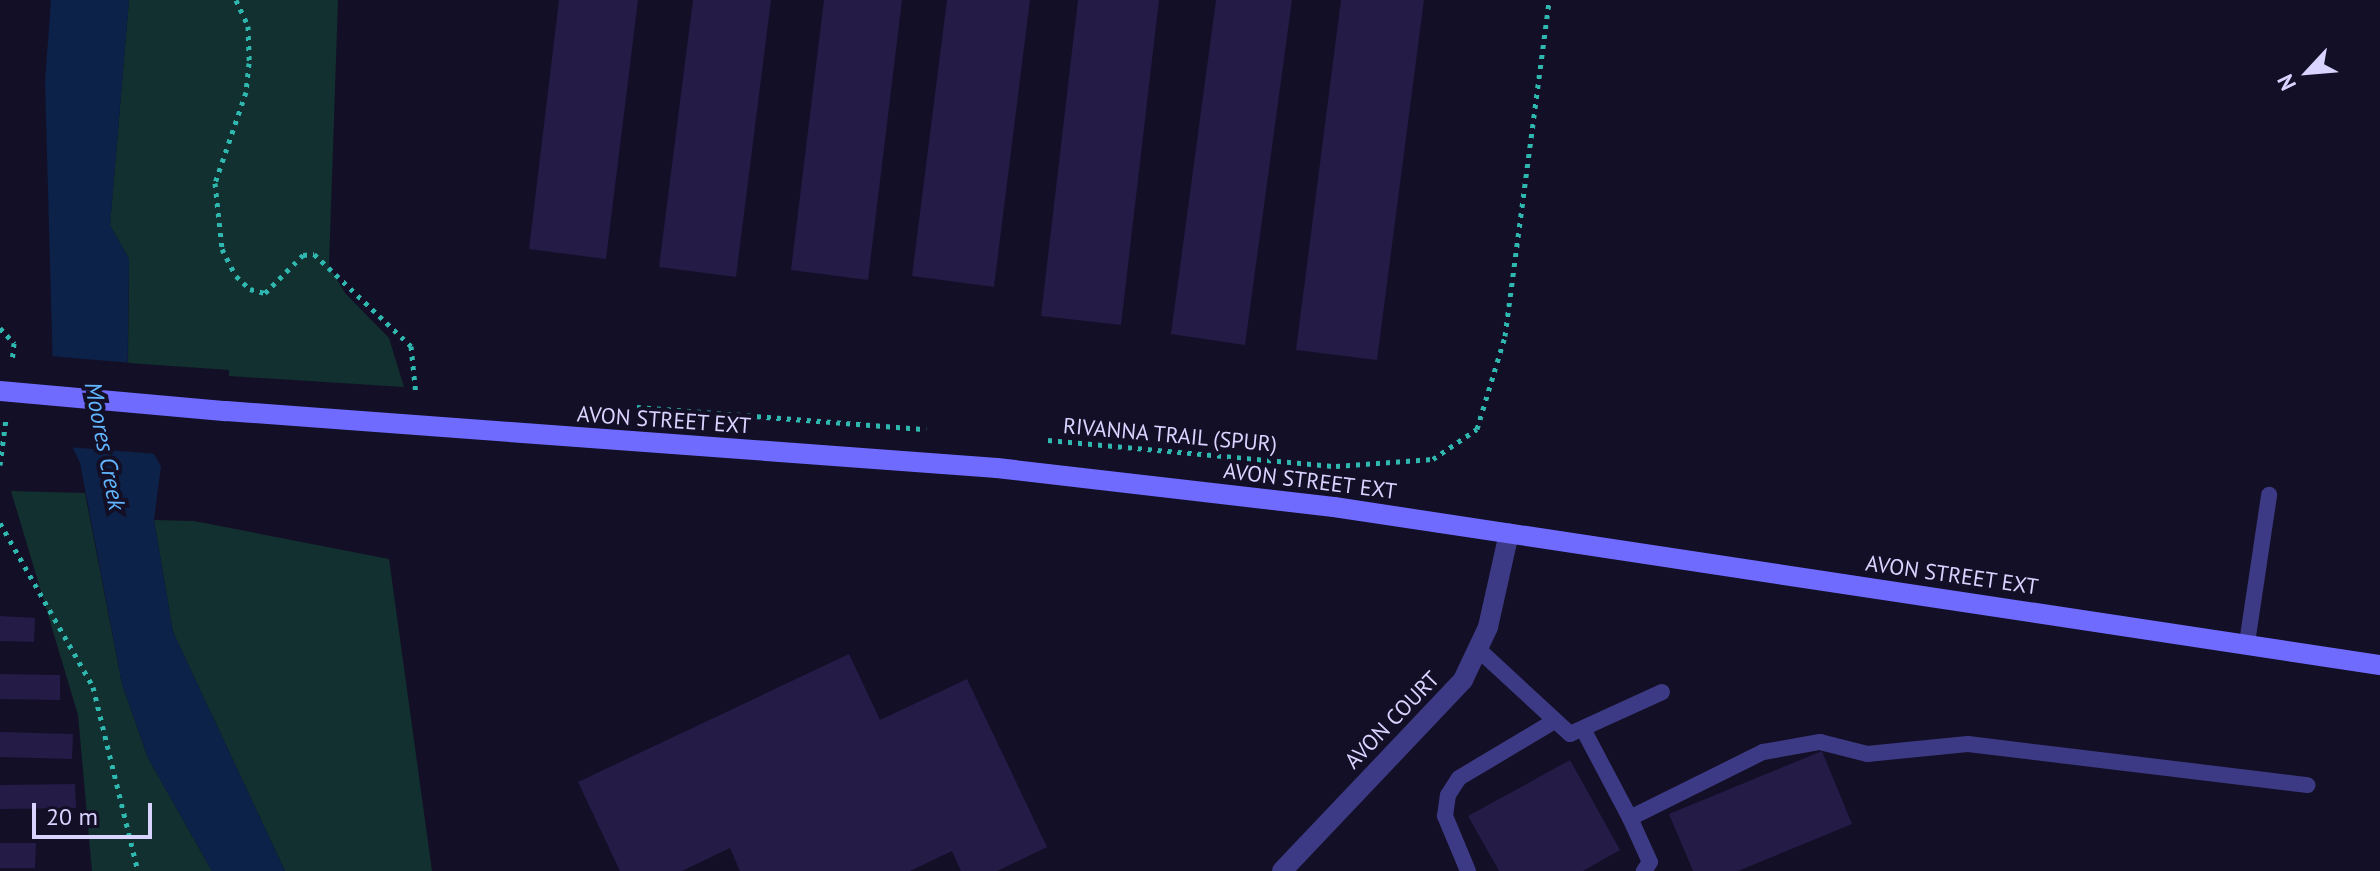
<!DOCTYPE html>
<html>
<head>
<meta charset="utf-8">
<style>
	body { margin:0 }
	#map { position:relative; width:2380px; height:871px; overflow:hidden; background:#130f26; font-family:"PT Sans",sans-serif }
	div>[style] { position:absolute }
	.green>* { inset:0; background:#12302f }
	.water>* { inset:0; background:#0c2248 }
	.pier>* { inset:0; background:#130f26 }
	.building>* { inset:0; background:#241b47 }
	.path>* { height:5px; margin-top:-2.5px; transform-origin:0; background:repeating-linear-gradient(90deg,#2fb8b0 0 4px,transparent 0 10px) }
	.service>* { height:16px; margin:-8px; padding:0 8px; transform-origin:8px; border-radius:8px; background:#3d3a85 }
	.minor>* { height:20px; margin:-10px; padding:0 10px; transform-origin:10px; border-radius:10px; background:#3d3a85 }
	.secondary>* { height:20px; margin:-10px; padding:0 10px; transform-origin:10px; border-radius:10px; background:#6f6bff }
	.secondary-bridge>* { height:20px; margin:-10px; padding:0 10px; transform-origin:10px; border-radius:10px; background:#6f6bff }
	span { translate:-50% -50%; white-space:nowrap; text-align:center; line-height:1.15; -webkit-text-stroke:8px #130f26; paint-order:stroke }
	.street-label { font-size:22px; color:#d9d4ff }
	.water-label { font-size:24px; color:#62b6ff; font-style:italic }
	.north { position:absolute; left:2268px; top:32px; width:80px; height:80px; -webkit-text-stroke:6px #130f26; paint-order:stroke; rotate:244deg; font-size:22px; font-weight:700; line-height:32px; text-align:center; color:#d9d4ff }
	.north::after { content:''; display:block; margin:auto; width:28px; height:36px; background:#d9d4ff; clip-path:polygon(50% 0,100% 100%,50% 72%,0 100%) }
	.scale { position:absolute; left:32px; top:803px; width:120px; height:36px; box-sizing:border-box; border:4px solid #d9d4ff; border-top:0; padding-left:10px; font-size:24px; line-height:28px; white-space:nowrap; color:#d9d4ff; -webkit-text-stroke:6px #130f26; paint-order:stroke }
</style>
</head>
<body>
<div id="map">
	<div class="green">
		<i style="clip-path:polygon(129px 0,338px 0,329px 266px,345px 293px,389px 338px,404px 387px,229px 376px,229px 370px,128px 363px,129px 259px,110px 225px)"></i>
		<i style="clip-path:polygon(11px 491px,85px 493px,122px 684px,148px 758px,212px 871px,92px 871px,78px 715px)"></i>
		<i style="clip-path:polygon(154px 520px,194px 521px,389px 559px,432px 871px,285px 871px,173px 632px)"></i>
	</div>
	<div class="water">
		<i style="clip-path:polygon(51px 0,129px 0,110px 225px,129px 259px,127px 409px,161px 466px,154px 520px,173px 632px,285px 871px,212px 871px,148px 758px,122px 684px,80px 463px,54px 409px,45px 82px)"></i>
	</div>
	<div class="pier">
		<i style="clip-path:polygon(49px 356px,132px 363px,131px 408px,158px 454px,67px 447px,50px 410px)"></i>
	</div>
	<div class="building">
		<i style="clip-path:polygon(559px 0,638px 0,606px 259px,529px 249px)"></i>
		<i style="clip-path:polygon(693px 0,771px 0,736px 277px,659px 267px)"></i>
		<i style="clip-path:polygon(824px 0,902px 0,868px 280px,791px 270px)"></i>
		<i style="clip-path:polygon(947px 0,1030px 0,994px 287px,912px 276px)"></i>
		<i style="clip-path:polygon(1078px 0,1159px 0,1121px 325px,1041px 316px)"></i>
		<i style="clip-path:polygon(1216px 0,1292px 0,1245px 345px,1171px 334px)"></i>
		<i style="clip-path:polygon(1341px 0,1424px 0,1377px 360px,1296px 350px)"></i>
		<i style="clip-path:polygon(0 616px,35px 618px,34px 642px,0 641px)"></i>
		<i style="clip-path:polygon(849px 654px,880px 720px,967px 679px,1047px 847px,997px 871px,961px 871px,952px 851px,910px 871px,740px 871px,730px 848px,682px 871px,620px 871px,578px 782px)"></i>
		<i style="clip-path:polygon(0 674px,60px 675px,60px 700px,0 699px)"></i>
		<i style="clip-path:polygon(0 732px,73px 734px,72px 759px,0 757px)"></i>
		<i style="clip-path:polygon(1822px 751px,1852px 824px,1738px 871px,1693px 871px,1669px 814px)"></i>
		<i style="clip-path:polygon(1570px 760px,1620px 850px,1583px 871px,1499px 871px,1468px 816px)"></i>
		<i style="clip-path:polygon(75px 784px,76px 808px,0 809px,0 785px)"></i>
		<i style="clip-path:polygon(0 843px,36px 843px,35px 868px,0 868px)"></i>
	</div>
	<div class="path">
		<i style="left:236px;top:0;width:29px;rotate:65deg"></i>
		<i style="left:248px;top:26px;width:37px;rotate:88deg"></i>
		<i style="left:249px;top:63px;width:29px;rotate:96deg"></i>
		<i style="left:246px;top:92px;width:96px;rotate:108.8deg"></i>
		<i style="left:215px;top:183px;width:66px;rotate:83.9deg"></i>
		<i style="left:222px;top:249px;width:30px;rotate:63deg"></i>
		<i style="left:236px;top:276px;width:19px;rotate:43deg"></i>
		<i style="left:250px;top:289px;width:16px;rotate:15deg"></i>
		<i style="left:265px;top:293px;width:54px;rotate:-45deg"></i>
		<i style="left:303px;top:255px;width:11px;rotate:-5deg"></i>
		<i style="left:314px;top:254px;width:134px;rotate:43.5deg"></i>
		<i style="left:411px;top:346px;width:49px;rotate:84.2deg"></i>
		<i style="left:0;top:328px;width:21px;rotate:47deg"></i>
		<i style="left:14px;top:343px;width:19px;rotate:96deg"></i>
		<i style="left:637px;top:407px;width:290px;rotate:4.4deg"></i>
		<i style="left:1048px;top:440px;width:289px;rotate:5.2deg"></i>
		<i style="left:1336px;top:466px;width:97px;rotate:-4.1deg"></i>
		<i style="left:1433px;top:459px;width:53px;rotate:-34.3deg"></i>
		<i style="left:1477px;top:429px;width:97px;rotate:-73.2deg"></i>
		<i style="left:1505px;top:336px;width:339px;rotate:-82.5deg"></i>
		<i style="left:0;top:465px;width:46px;rotate:-82.6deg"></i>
		<i style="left:0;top:523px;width:189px;rotate:60.4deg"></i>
		<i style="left:93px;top:687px;width:189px;rotate:76.3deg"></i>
	</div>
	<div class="service">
		<i style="left:2247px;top:643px;width:150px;rotate:-81.5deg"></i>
		<i style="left:1479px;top:650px;width:124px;rotate:42.7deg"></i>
		<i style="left:1570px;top:734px;width:101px;rotate:-24.5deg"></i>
		<i style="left:1583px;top:729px;width:101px;rotate:62.2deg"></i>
		<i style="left:1630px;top:818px;width:148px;rotate:-26.4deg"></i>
		<i style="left:1763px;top:752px;width:58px;rotate:-10deg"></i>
		<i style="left:1820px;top:742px;width:49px;rotate:14.3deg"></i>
		<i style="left:1867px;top:754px;width:101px;rotate:-5.7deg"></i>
		<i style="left:1968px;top:744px;width:342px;rotate:6.9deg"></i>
		<i style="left:1630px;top:818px;width:48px;rotate:65.6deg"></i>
		<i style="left:1650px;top:862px;width:11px;rotate:124deg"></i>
		<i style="left:1468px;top:871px;width:60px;rotate:-112.7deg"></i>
		<i style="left:1445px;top:816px;width:21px;rotate:-82deg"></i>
		<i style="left:1448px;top:795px;width:20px;rotate:-57deg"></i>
		<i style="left:1459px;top:778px;width:109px;rotate:-30.8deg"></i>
	</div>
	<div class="minor">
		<i style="left:1282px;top:871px;width:263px;rotate:-46.5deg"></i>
		<i style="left:1463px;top:680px;width:59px;rotate:-64.7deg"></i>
		<i style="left:1488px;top:627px;width:96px;rotate:-77.4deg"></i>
	</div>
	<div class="secondary">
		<i style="left:226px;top:411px;width:773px;rotate:4.23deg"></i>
		<i style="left:997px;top:468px;width:339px;rotate:6.6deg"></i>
		<i style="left:1334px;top:507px;width:1058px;rotate:8.59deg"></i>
	</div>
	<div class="secondary-bridge">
		<i style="left:0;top:391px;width:227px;rotate:5.1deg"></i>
	</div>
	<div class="street-label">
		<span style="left:664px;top:420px;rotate:4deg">AVON STREET EXT</span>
		<span style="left:1170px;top:435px;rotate:5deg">RIVANNA TRAIL (SPUR)</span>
		<span style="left:1310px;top:481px;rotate:7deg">AVON STREET EXT</span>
		<span style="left:1952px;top:575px;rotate:8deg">AVON STREET EXT</span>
		<span style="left:1392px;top:720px;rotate:-46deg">AVON COURT</span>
	</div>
	<div class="water-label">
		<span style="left:105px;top:446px;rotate:79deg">Moores Creek</span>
	</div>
	<div class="north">N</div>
	<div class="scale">20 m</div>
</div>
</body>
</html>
